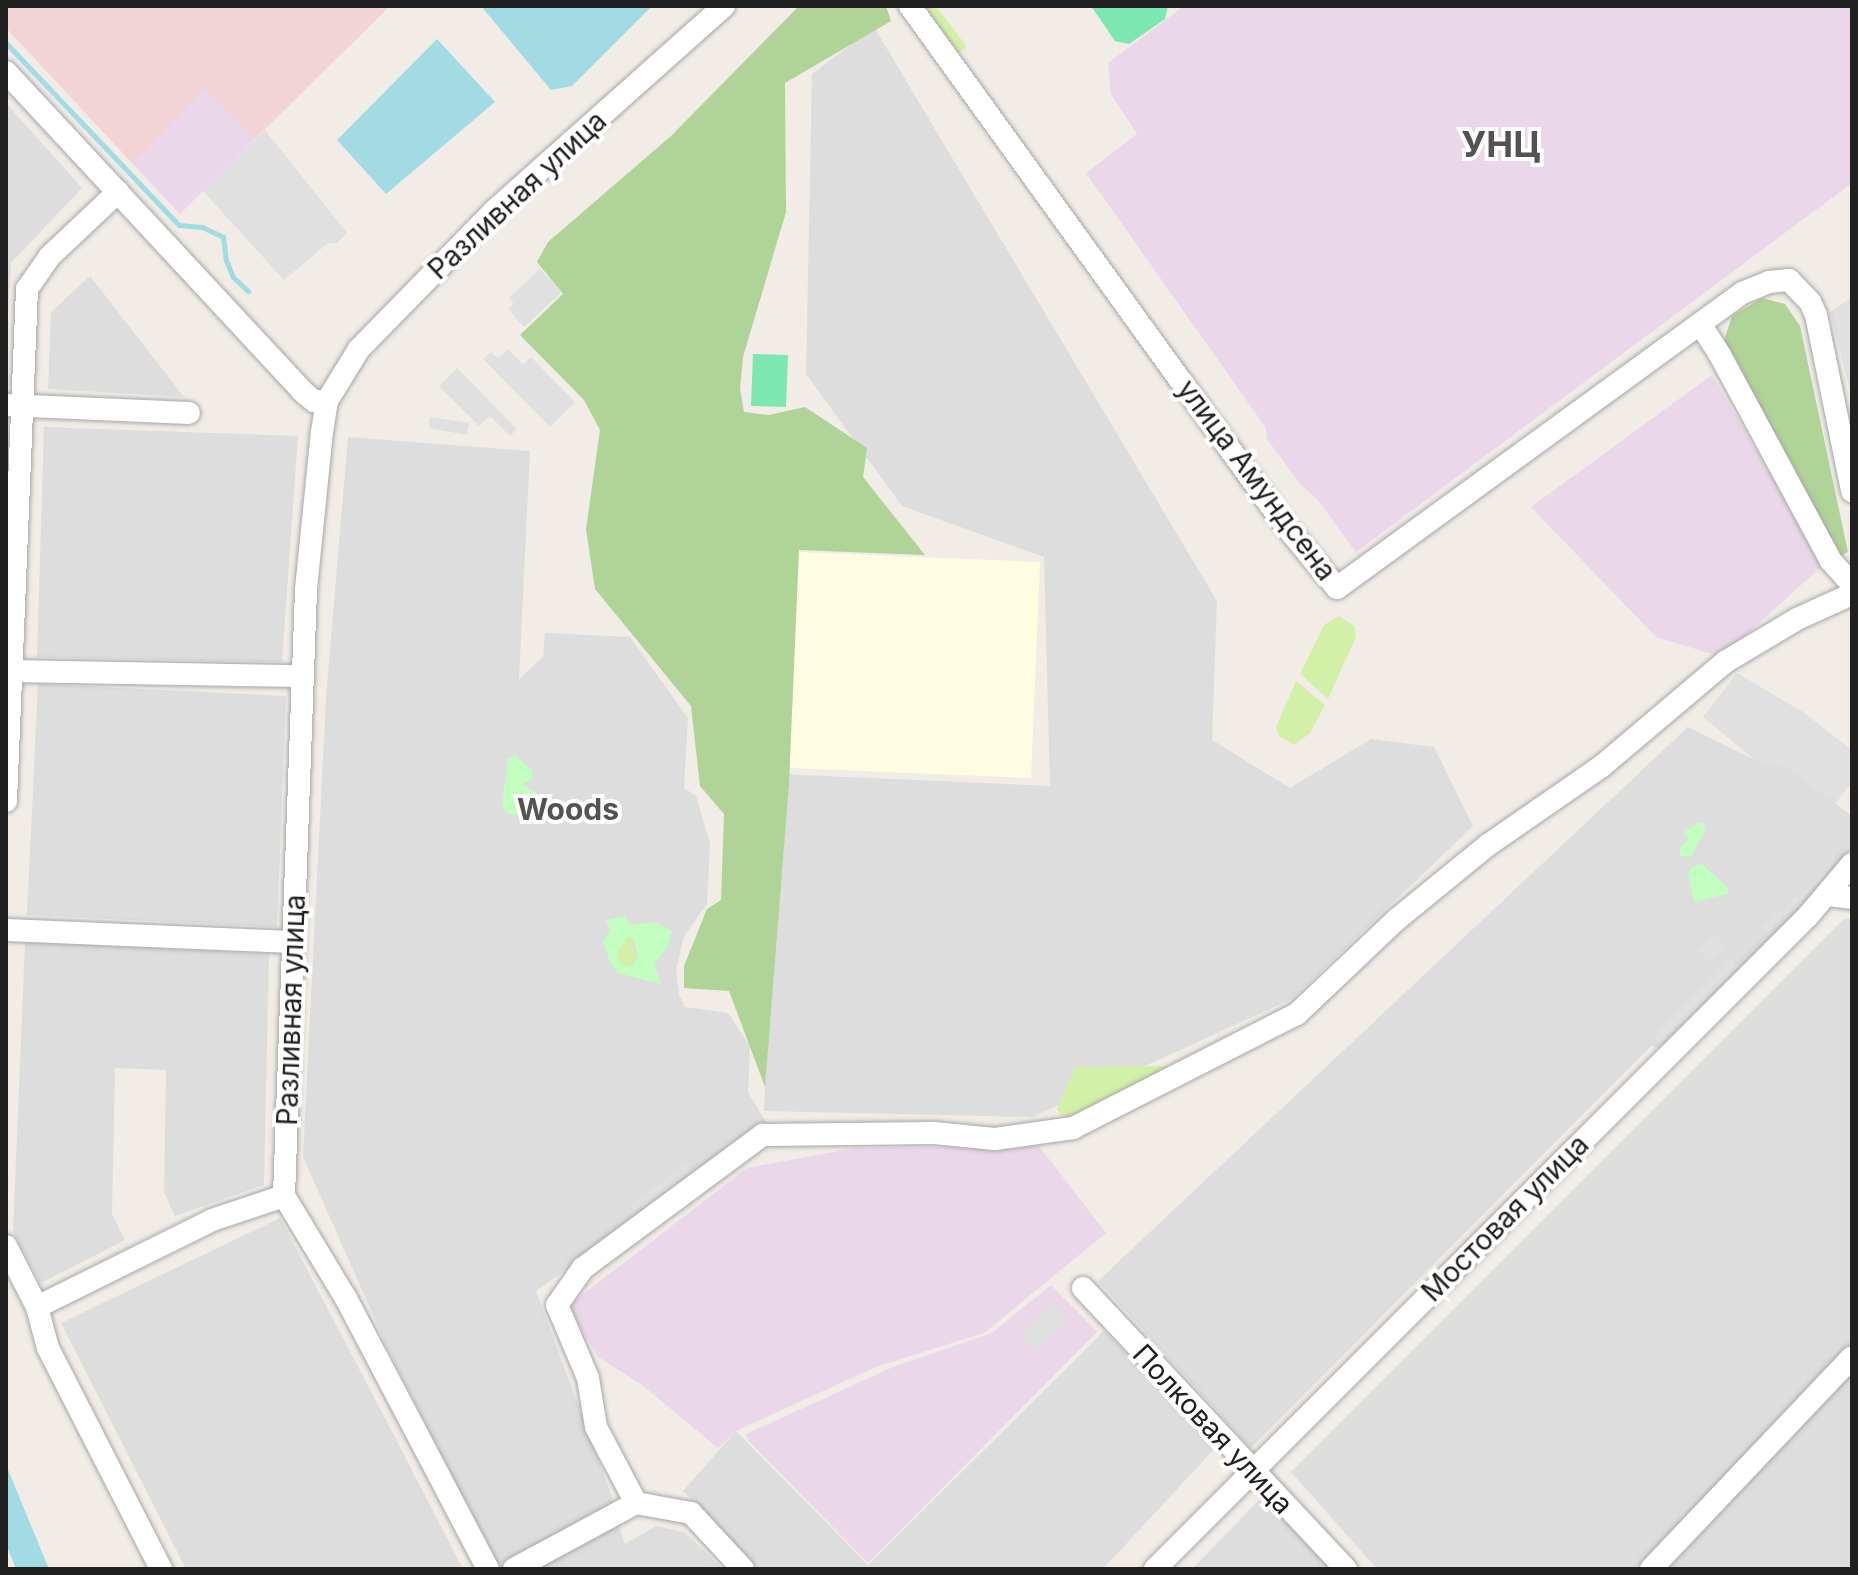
<!DOCTYPE html>
<html>
<head>
<meta charset="utf-8">
<style>
	body { margin:0 }
	#map { position:relative; width:1858px; height:1575px; overflow:hidden; background:#f1ece6; font-family:Inter,sans-serif }
	div>[style] { position:absolute }
	.residential>* { inset:0; background:#dedddd }
	.commercial>* { inset:0; background:#f3d4d6 }
	.industrial>* { inset:0; background:#ebd7ea }
	.education>* { inset:0; background:#fffce1 }
	.grass>* { inset:0; background:#d3f0a8 }
	.forest>* { inset:0; background:#b0d497 }
	.park>* { inset:0; background:#c2fec0 }
	.pitch>* { inset:0; background:#7de7b2 }
	.parking>* { inset:0; background:#e0e0e0 }
	.water>* { inset:0; background:#a2dbe3 }
	.stream>* { height:5px; margin:-2.5px; padding:0 2.5px; transform-origin:2.5px; border-radius:2.5px; background:#a2dbe3 }
	.roads { filter:drop-shadow(0 0 2px #a7a7a7) drop-shadow(0 0 2px #a7a7a7) }
	.minor>* { height:22px; margin:-11px; padding:0 11px; transform-origin:11px; border-radius:11px; background:#fff }
	span { translate:-50% -50%; white-space:nowrap; text-align:center; line-height:1.15; -webkit-text-stroke:8px #fff; paint-order:stroke }
	.street-label { font-size:28px; color:#202020 }
	.neighbourhood-label { font-size:30px; color:#535353; font-weight:700 }
	.district-label { font-size:36px; color:#535353; font-weight:700 }
	.frame { position:absolute; inset:0; border:8px solid #202020; pointer-events:none }
</style>
</head>
<body>
<div id="map">
	<div class="residential">
		<i style="clip-path:polygon(874px 27px,1217px 601px,1212px 740px,1290px 788px,1371px 739px,1434px 747px,1473px 826px,1292px 999px,1033px 1117px,764px 1111px,779px 774px,1050px 786px,1044px 557px,902px 506px,806px 374px,812px 74px)"></i>
		<i style="clip-path:polygon(6px 103px,82px 188px,11px 263px,6px 349px)"></i>
		<i style="clip-path:polygon(90px 276px,184px 397px,48px 389px,51px 312px)"></i>
		<i style="clip-path:polygon(44px 427px,298px 436px,282px 662px,37px 657px)"></i>
		<i style="clip-path:polygon(348px 437px,530px 451px,519px 679px,543px 657px,545px 633px,630px 637px,688px 718px,684px 788px,696px 796px,710px 843px,707px 904px,684px 936px,676px 971px,679px 994px,685px 1007px,728px 1013px,750px 1046px,748px 1092px,767px 1124px,536px 1291px,615px 1505px,497px 1565px,390px 1353px,303px 1157px,326px 697px)"></i>
		<i style="clip-path:polygon(38px 684px,286px 696px,277px 927px,27px 915px)"></i>
		<i style="clip-path:polygon(1688px 727px,1755px 760px,1787px 767px,1852px 816px,1852px 848px,1812px 899px,1657px 1049px,1652px 1045px,1251px 1448px,1098px 1281px)"></i>
		<i style="clip-path:polygon(1844px 919px,1852px 919px,1852px 1343px,1761px 1443px,1635px 1569px,1377px 1569px,1291px 1472px)"></i>
		<i style="clip-path:polygon(25px 942px,269px 954px,264px 1185px,175px 1216px,164px 1192px,166px 1070px,115px 1068px,112px 1214px,125px 1240px,41px 1283px,13px 1231px)"></i>
		<i style="clip-path:polygon(280px 1218px,386px 1420px,463px 1569px,186px 1569px,61px 1323px)"></i>
		<i style="clip-path:polygon(1104px 1331px,1216px 1447px,1103px 1569px,759px 1569px,683px 1491px,736px 1431px,868px 1565px)"></i>
		<i style="clip-path:polygon(1852px 1373px,1852px 1569px,1668px 1569px)"></i>
		<i style="clip-path:polygon(1264px 1495px,1341px 1569px,1192px 1569px)"></i>
		<i style="clip-path:polygon(656px 1526px,684px 1532px,723px 1569px,527px 1569px,604px 1529px,619px 1527px,625px 1544px)"></i>
	</div>
	<div class="commercial">
		<i style="clip-path:polygon(6px 6px,390px 6px,255px 139px,206px 90px,133px 164px,6px 28px)"></i>
	</div>
	<div class="industrial">
		<i style="clip-path:polygon(1184px 6px,1852px 6px,1852px 183px,1356px 552px,1317px 499px,1300px 484px,1267px 439px,1266px 428px,1086px 173px,1137px 134px,1111px 94px,1108px 63px)"></i>
		<i style="clip-path:polygon(206px 89px,255px 139px,180px 214px,133px 164px)"></i>
		<i style="clip-path:polygon(1712px 375px,1823px 565px,1722px 657px,1656px 637px,1531px 507px)"></i>
		<i style="clip-path:polygon(1039px 1146px,1106px 1233px,984px 1333px,878px 1366px,736px 1431px,718px 1448px,642px 1385px,598px 1357px,568px 1306px,747px 1168px,855px 1148px)"></i>
		<i style="clip-path:polygon(1051px 1285px,1097px 1332px,868px 1563px,749px 1441px,746px 1434px,893px 1367px,992px 1333px)"></i>
	</div>
	<div class="education">
		<i style="clip-path:polygon(798px 552px,1040px 562px,1031px 778px,789px 768px)"></i>
	</div>
	<div class="grass">
		<i style="clip-path:polygon(923px 6px,936px 6px,967px 47px,958px 53px)"></i>
		<i style="clip-path:polygon(1339px 616px,1354px 626px,1356px 637px,1328px 699px,1300px 674px,1324px 625px)"></i>
		<i style="clip-path:polygon(1296px 681px,1325px 705px,1310px 733px,1294px 745px,1279px 736px,1276px 727px)"></i>
		<i style="clip-path:polygon(631px 937px,637px 961px,624px 968px,616px 956px,625px 938px)"></i>
		<i style="clip-path:polygon(1168px 1066px,1170px 1071px,1073px 1118px,1061px 1115px,1057px 1109px,1075px 1067px)"></i>
	</div>
	<div class="forest">
		<i style="clip-path:polygon(799px 6px,886px 6px,891px 21px,785px 83px,786px 212px,743px 357px,740px 389px,744px 412px,769px 415px,805px 407px,867px 448px,863px 477px,925px 555px,799px 550px,789px 784px,765px 1087px,729px 991px,684px 988px,684px 966px,707px 909px,721px 900px,724px 814px,700px 786px,691px 706px,595px 589px,586px 529px,600px 430px,584px 400px,520px 335px,563px 294px,537px 262px,548px 242px,671px 136px)"></i>
		<i style="clip-path:polygon(1762px 298px,1785px 304px,1800px 326px,1848px 552px,1838px 557px,1724px 341px,1732px 316px)"></i>
	</div>
	<div class="park">
		<i style="clip-path:polygon(515px 755px,532px 770px,532px 780px,522px 784px,536px 793px,525px 817px,506px 813px,502px 806px,508px 759px)"></i>
		<i style="clip-path:polygon(1698px 823px,1704px 823px,1705px 830px,1691px 857px,1681px 856px,1679px 849px,1689px 839px,1683px 833px)"></i>
		<i style="clip-path:polygon(1702px 864px,1729px 889px,1728px 894px,1694px 902px,1688px 874px,1692px 867px)"></i>
		<i style="clip-path:polygon(evenodd,624px 916px,631px 925px,655px 922px,672px 931px,667px 948px,654px 964px,661px 984px,618px 973px,611px 964px,603px 942px,610px 931px,606px 920px,624px 916px,627px 937px,633px 939px,638px 956px,634px 965px,624px 968px,616px 956px,627px 937px)"></i>
	</div>
	<div class="pitch">
		<i style="clip-path:polygon(1091px 6px,1168px 6px,1165px 19px,1129px 44px,1115px 41px)"></i>
		<i style="clip-path:polygon(753px 354px,788px 355px,786px 407px,751px 406px)"></i>
	</div>
	<div class="parking">
		<i style="clip-path:polygon(265px 130px,347px 233px,337px 243px,328px 243px,284px 280px,203px 191px)"></i>
		<i style="clip-path:polygon(540px 269px,562px 292px,524px 327px,508px 309px,514px 304px,509px 298px)"></i>
		<i style="clip-path:polygon(1852px 297px,1852px 397px,1830px 312px)"></i>
		<i style="clip-path:polygon(508px 349px,523px 365px,531px 357px,575px 402px,550px 427px,483px 359px,491px 352px,498px 359px)"></i>
		<i style="clip-path:polygon(457px 368px,517px 429px,510px 436px,490px 416px,479px 426px,439px 386px)"></i>
		<i style="clip-path:polygon(430px 417px,469px 423px,467px 435px,429px 428px)"></i>
		<i style="clip-path:polygon(1737px 673px,1803px 712px,1852px 750px,1852px 782px,1835px 804px,1787px 767px,1755px 760px,1703px 717px)"></i>
		<i style="clip-path:polygon(1829px 867px,1832px 870px,1767px 934px,1762px 928px)"></i>
		<i style="clip-path:polygon(1715px 934px,1727px 947px,1711px 963px,1698px 950px)"></i>
		<i style="clip-path:polygon(1731px 960px,1738px 967px,1659px 1044px,1653px 1037px)"></i>
		<i style="clip-path:polygon(686px 1164px,695px 1176px,639px 1217px,630px 1206px)"></i>
		<i style="clip-path:polygon(1052px 1303px,1069px 1320px,1038px 1351px,1021px 1334px)"></i>
	</div>
	<div class="water">
		<i style="clip-path:polygon(481px 6px,652px 6px,572px 86px,551px 90px)"></i>
		<i style="clip-path:polygon(437px 39px,495px 102px,386px 194px,337px 140px)"></i>
		<i style="clip-path:polygon(6px 1465px,49px 1569px,16px 1569px,6px 1544px)"></i>
	</div>
	<div class="stream">
		<i style="left:6px;top:43px;width:251px;rotate:46.5deg"></i>
		<i style="left:179px;top:225px;width:23px;rotate:5deg"></i>
		<i style="left:202px;top:227px;width:23px;rotate:25deg"></i>
		<i style="left:223px;top:237px;width:23px;rotate:83deg"></i>
		<i style="left:226px;top:260px;width:18px;rotate:68deg"></i>
		<i style="left:233px;top:277px;width:21px;rotate:43deg"></i>
	</div>
	<div class="roads">
		<div class="minor">
			<i style="left:910px;top:6px;width:639px;rotate:54.17deg"></i>
			<i style="left:1284px;top:524px;width:83px;rotate:50.4deg"></i>
			<i style="left:1337px;top:588px;width:501px;rotate:-36.07deg"></i>
			<i style="left:1742px;top:293px;width:29px;rotate:-22deg"></i>
			<i style="left:1769px;top:282px;width:20px;rotate:-6deg"></i>
			<i style="left:1789px;top:280px;width:30px;rotate:46deg"></i>
			<i style="left:1810px;top:302px;width:14px;rotate:65deg"></i>
			<i style="left:1816px;top:315px;width:180px;rotate:78.4deg"></i>
			<i style="left:6px;top:72px;width:435px;rotate:47.1deg"></i>
			<i style="left:302px;top:391px;width:16px;rotate:40deg"></i>
			<i style="left:314px;top:401px;width:13px"></i>
			<i style="left:1700px;top:324px;width:37px;rotate:57deg"></i>
			<i style="left:1720px;top:355px;width:234px;rotate:61.7deg"></i>
			<i style="left:1831px;top:561px;width:31px;rotate:48deg"></i>
			<i style="left:6px;top:405px;width:183px;rotate:2.5deg"></i>
			<i style="left:6px;top:671px;width:297px;rotate:1deg"></i>
			<i style="left:6px;top:801px;width:512px;rotate:-87.65deg"></i>
			<i style="left:27px;top:289px;width:39px;rotate:-55deg"></i>
			<i style="left:49px;top:257px;width:95px;rotate:-43.3deg"></i>
			<i style="left:1828px;top:895px;width:24px;rotate:7deg"></i>
			<i style="left:6px;top:930px;width:288px;rotate:2.4deg"></i>
			<i style="left:6px;top:1246px;width:68px;rotate:63.1deg"></i>
			<i style="left:37px;top:1307px;width:42px;rotate:75deg"></i>
			<i style="left:48px;top:1348px;width:248px;rotate:62.9deg"></i>
			<i style="left:1083px;top:1288px;width:385px;rotate:46.9deg"></i>
			<i style="left:37px;top:1307px;width:195px;rotate:-26.4deg"></i>
			<i style="left:212px;top:1220px;width:76px;rotate:-18.4deg"></i>
			<i style="left:636px;top:1503px;width:86px;rotate:-117.8deg"></i>
			<i style="left:596px;top:1427px;width:50px;rotate:-99.3deg"></i>
			<i style="left:588px;top:1378px;width:79px;rotate:-113deg"></i>
			<i style="left:557px;top:1305px;width:45px;rotate:-54.9deg"></i>
			<i style="left:583px;top:1268px;width:224px;rotate:-36.5deg"></i>
			<i style="left:763px;top:1135px;width:171px;rotate:-0.7deg"></i>
			<i style="left:934px;top:1133px;width:61px;rotate:5.6deg"></i>
			<i style="left:995px;top:1139px;width:79px;rotate:-8deg"></i>
			<i style="left:1073px;top:1128px;width:251px;rotate:-27deg"></i>
			<i style="left:1297px;top:1014px;width:137px;rotate:-43.5deg"></i>
			<i style="left:1396px;top:920px;width:119px;rotate:-39.2deg"></i>
			<i style="left:1488px;top:845px;width:139px;rotate:-34.7deg"></i>
			<i style="left:1602px;top:766px;width:161px;rotate:-40.2deg"></i>
			<i style="left:1725px;top:662px;width:84px;rotate:-30.8deg"></i>
			<i style="left:1797px;top:619px;width:60px;rotate:-24.4deg"></i>
			<i style="left:488px;top:1569px;width:307px;rotate:-117.7deg"></i>
			<i style="left:345px;top:1297px;width:118px;rotate:-121.1deg"></i>
			<i style="left:284px;top:1196px;width:607px;rotate:-87.92deg"></i>
			<i style="left:306px;top:589px;width:158px;rotate:-84.2deg"></i>
			<i style="left:322px;top:432px;width:31px;rotate:-81deg"></i>
			<i style="left:327px;top:401px;width:61px;rotate:-58.4deg"></i>
			<i style="left:359px;top:349px;width:193px;rotate:-45.6deg"></i>
			<i style="left:494px;top:211px;width:308px;rotate:-41.7deg"></i>
			<i style="left:514px;top:1569px;width:139px;rotate:-28.4deg"></i>
			<i style="left:636px;top:1503px;width:56px;rotate:10.3deg"></i>
			<i style="left:691px;top:1513px;width:76px;rotate:47.1deg"></i>
			<i style="left:1155px;top:1569px;width:923px;rotate:-45deg"></i>
			<i style="left:1808px;top:916px;width:68px;rotate:-49.8deg"></i>
			<i style="left:1651px;top:1569px;width:292px;rotate:-46.5deg"></i>
		</div>
	</div>
	<div class="street-label">
		<span style="left:517px;top:195px;rotate:-43deg">Разливная улица</span>
		<span style="left:1257px;top:480px;rotate:53deg">улица Амундсена</span>
		<span style="left:291px;top:1010px;rotate:-88deg">Разливная улица</span>
		<span style="left:1505px;top:1218px;rotate:-45deg">Мостовая улица</span>
		<span style="left:1213px;top:1429px;rotate:47deg">Полковая улица</span>
	</div>
	<div class="neighbourhood-label">
		<span style="left:568px;top:809px">Woods</span>
	</div>
	<div class="district-label">
		<span style="left:1501px;top:145px">УНЦ</span>
	</div>
	<div class="frame"></div>
</div>
</body>
</html>
